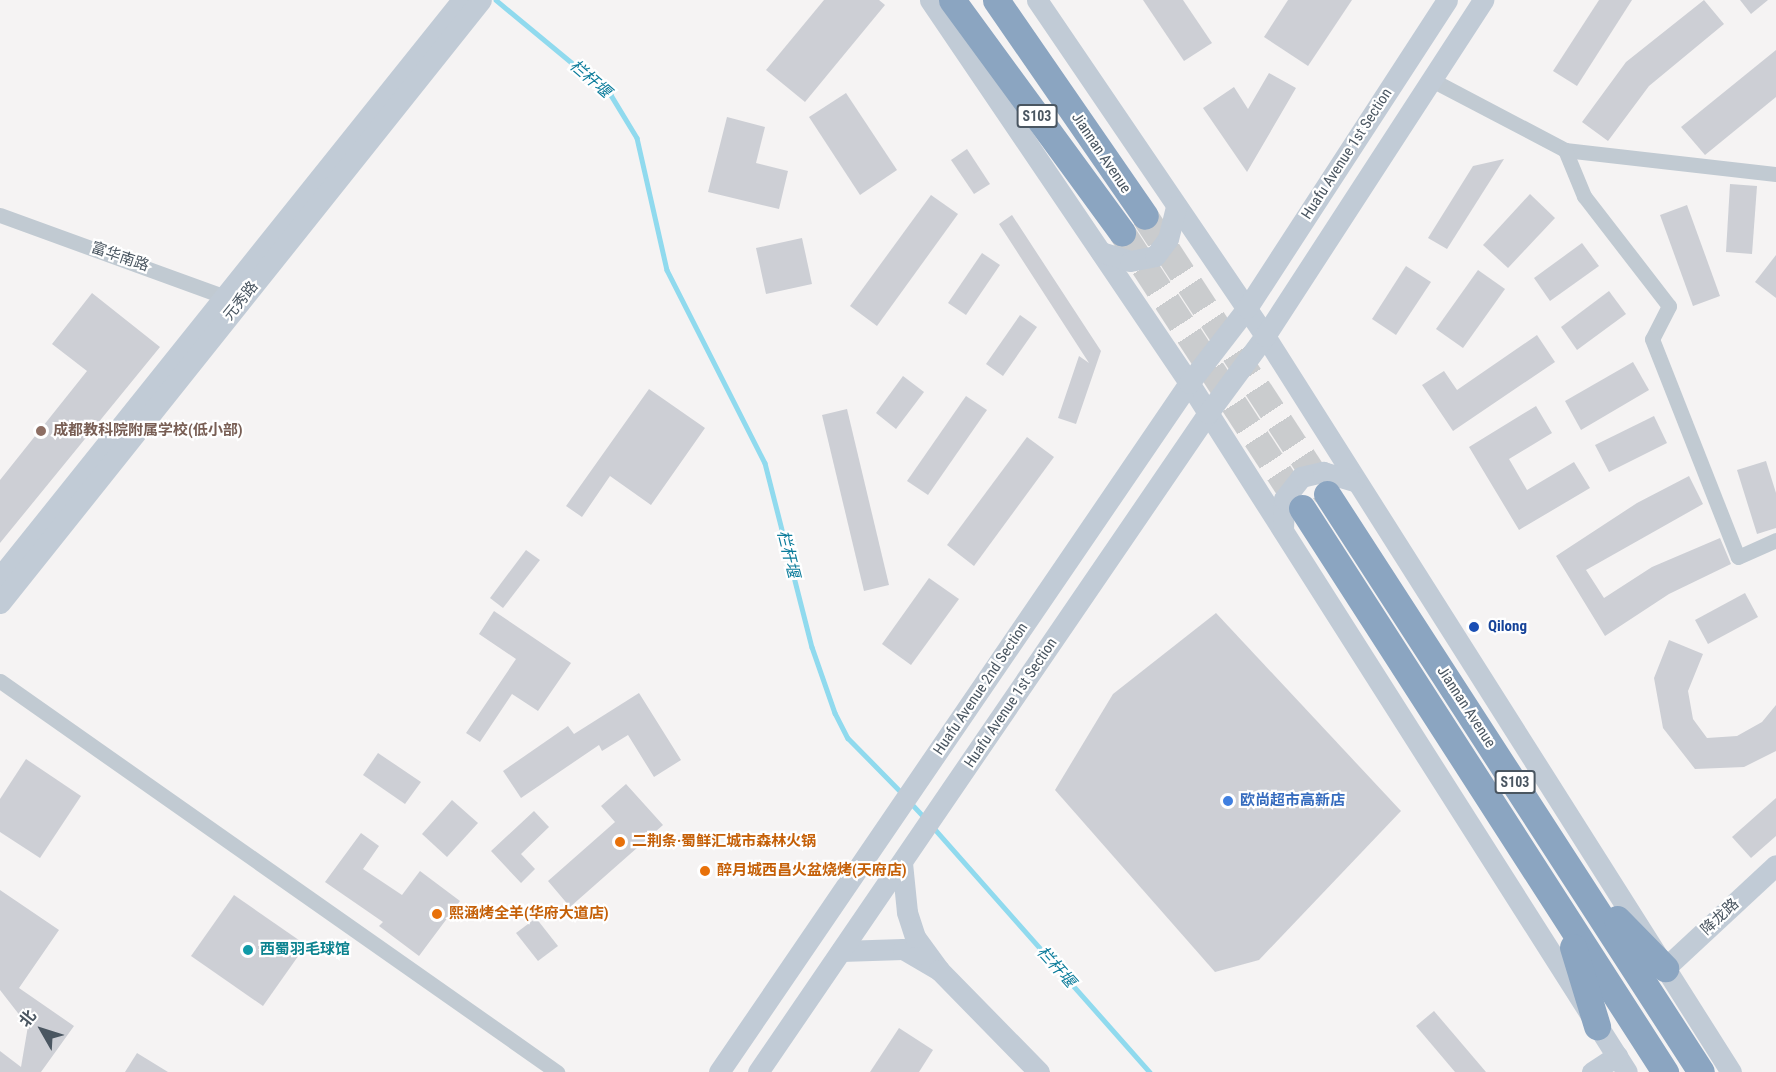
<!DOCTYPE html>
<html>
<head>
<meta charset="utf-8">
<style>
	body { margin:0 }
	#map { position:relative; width:1776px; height:1072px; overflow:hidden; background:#f5f3f3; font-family:"Roboto Condensed","Noto Sans SC",sans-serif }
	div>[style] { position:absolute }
	.stream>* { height:4.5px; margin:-2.25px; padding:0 2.25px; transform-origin:2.25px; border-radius:2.25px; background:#90daee }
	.building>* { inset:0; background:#cdcfd5 }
	.highway-tunnel>* { height:27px; margin-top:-13.5px; transform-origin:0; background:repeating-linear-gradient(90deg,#caccce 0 27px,transparent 0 41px) }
	.street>* { height:15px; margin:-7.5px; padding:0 7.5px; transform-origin:7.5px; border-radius:7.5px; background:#c1cad2 }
	.secondary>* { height:21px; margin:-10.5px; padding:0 10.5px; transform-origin:10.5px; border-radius:10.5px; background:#c1cbd6 }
	.highway>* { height:27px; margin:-13.5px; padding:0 13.5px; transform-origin:13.5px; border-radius:13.5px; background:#8ba5c1 }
	.dots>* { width:16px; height:16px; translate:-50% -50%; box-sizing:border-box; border:3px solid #fff; border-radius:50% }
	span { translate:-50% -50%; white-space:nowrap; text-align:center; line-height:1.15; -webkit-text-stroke:4.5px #fff; paint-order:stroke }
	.shield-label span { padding:2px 4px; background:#fff; border:2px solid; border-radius:4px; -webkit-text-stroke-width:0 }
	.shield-label { font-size:14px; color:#4a5661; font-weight:700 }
	.street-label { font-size:15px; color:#4a5661 }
	.education-label { font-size:15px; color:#785e54; font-weight:700 }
	.left { translate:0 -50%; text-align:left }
	.transit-label { font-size:15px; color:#164399; font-weight:700 }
	.shop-label { font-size:15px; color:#366cbe; font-weight:700 }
	.food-label { font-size:15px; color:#c56008; font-weight:700 }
	.culture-label { font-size:15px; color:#0d838f; font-weight:700 }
	.water-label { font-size:16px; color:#0c7c9b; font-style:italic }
	.north { position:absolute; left:12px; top:1000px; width:60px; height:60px; -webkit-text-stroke:4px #fff; paint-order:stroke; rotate:309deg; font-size:16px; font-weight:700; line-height:24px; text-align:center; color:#4a5661 }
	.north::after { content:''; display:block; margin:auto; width:21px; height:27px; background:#4a5661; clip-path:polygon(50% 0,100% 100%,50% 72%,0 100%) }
</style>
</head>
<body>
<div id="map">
	<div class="stream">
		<i style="left:496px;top:0;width:149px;rotate:39.6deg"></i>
		<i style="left:611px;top:95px;width:50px;rotate:58.8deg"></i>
		<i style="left:637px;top:138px;width:135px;rotate:77.2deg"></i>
		<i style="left:667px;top:270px;width:216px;rotate:63.1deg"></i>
		<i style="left:765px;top:463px;width:190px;rotate:75.7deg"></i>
		<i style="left:812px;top:647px;width:70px;rotate:70.8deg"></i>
		<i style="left:835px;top:713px;width:28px;rotate:63deg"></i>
		<i style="left:848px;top:738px;width:78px;rotate:45.5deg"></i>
		<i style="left:911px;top:803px;width:21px;rotate:47deg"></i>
		<i style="left:933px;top:827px;width:327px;rotate:48.5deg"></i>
	</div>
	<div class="building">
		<i style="clip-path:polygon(824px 0,879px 0,885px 5px,805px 102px,766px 70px)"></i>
		<i style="clip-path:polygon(1143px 0,1183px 0,1212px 43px,1184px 61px)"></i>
		<i style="clip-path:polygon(1288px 0,1352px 0,1308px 66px,1264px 37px)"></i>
		<i style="clip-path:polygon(1599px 0,1632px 0,1577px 86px,1553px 71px)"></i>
		<i style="clip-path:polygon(1704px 0,1724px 24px,1649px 86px,1608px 141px,1582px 122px,1626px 62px)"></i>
		<i style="clip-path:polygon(1740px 0,1768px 0,1751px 14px)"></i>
		<i style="clip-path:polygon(1776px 50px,1776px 97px,1705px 155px,1681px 127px)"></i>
		<i style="clip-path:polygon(1269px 73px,1296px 88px,1247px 172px,1203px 108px,1234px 87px,1248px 109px)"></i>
		<i style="clip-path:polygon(846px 93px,897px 170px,860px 195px,809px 117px)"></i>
		<i style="clip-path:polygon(727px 117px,765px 127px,756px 163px,788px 171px,779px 209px,708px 192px)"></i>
		<i style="clip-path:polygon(967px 149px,990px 184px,974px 194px,951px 160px)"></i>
		<i style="clip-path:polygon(1504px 159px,1447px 249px,1428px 238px,1473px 166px)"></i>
		<i style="clip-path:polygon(1730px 184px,1757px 186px,1752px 254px,1726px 252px)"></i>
		<i style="clip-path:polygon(1530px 194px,1555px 218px,1508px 268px,1483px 245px)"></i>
		<i style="clip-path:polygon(931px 195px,958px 214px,877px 326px,850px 306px)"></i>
		<i style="clip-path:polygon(1687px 205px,1720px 296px,1693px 306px,1660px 215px)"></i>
		<i style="clip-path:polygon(1012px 215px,1101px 351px,1076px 424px,1058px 418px,1079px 356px,1089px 363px,999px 224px)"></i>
		<i style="clip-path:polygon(802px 238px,812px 284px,766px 294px,756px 248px)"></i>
		<i style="clip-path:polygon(1582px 243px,1599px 266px,1550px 301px,1534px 278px)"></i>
		<i style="clip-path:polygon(982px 253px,1000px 265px,966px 315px,948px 303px)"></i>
		<i style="clip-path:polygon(1776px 255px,1776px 298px,1755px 282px)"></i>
		<i style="clip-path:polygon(1406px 266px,1431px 282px,1396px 335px,1372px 319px)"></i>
		<i style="clip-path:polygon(1478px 270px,1505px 289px,1463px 348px,1436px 329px)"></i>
		<i style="clip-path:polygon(1609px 291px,1626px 314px,1577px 350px,1561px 327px)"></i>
		<i style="clip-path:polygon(92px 293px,160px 347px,0 543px,0 480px,87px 371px,52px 344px)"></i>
		<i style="clip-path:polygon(1020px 315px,1037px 327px,1003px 376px,986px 364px)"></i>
		<i style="clip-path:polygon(1537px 335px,1555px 362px,1453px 431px,1422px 385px,1444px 371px,1457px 390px)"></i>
		<i style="clip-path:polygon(1633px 362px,1649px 390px,1581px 430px,1565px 401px)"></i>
		<i style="clip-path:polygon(903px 376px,924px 392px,896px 429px,876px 413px)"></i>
		<i style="clip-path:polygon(649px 389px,705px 428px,651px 505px,610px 476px,582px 517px,566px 506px)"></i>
		<i style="clip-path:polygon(966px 396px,987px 410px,928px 495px,907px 481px)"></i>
		<i style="clip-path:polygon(1536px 406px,1552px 433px,1509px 459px,1527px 490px,1574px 462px,1590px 488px,1519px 530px,1469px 447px)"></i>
		<i style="clip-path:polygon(847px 409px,889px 585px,864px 591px,822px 415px)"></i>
		<i style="clip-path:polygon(1654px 416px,1667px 443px,1609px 472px,1595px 445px)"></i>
		<i style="clip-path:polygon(1027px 437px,1054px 457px,974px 566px,947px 545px)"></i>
		<i style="clip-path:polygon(1766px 461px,1776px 493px,1776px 528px,1757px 534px,1737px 470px)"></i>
		<i style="clip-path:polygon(1689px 476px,1703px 504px,1586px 570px,1604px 598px,1652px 567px,1720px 538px,1731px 564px,1669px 594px,1605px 636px,1556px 556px,1637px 503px)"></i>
		<i style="clip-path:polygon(526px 550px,540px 560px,503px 608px,490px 598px)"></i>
		<i style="clip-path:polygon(929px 578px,959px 599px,911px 665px,882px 644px)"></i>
		<i style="clip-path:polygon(1745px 593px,1758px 617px,1708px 644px,1695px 620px)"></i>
		<i style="clip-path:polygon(494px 611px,571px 663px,538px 711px,512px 694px,480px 742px,466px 733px,516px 659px,479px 634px)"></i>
		<i style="clip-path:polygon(1216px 613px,1401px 811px,1259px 960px,1215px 972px,1055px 790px,1113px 694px)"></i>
		<i style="clip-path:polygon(1669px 640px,1703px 654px,1688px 691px,1693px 719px,1707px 738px,1737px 736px,1762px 722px,1776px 705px,1776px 751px,1744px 767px,1695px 769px,1663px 728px,1654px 678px)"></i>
		<i style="clip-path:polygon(639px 693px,681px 760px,654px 777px,628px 735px,602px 751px,599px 745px,521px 798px,503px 771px,568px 726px,574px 734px)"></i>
		<i style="clip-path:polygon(378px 753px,421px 782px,405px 804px,363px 775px)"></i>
		<i style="clip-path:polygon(26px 759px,81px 796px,40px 858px,0 832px,0 799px)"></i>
		<i style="clip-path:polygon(626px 784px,663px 825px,570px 907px,548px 881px,615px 822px,601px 806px)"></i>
		<i style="clip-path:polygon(1776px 798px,1776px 836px,1751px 858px,1732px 837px)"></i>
		<i style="clip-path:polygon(452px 800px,478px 823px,447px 857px,422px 834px)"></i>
		<i style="clip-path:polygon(534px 811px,549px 827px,521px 854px,535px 869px,521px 883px,491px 851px)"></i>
		<i style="clip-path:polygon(361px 833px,379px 846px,363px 869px,402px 895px,420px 871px,460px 901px,419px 956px,379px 926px,383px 922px,325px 882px)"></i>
		<i style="clip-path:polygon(0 890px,59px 930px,19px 988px,74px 1026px,41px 1072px,0 1072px,0 1051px,21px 1067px,28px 1026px,0 990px)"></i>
		<i style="clip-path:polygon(234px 895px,306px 945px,263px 1006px,191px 956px)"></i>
		<i style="clip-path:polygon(536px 918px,558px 946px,538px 961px,516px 933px)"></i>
		<i style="clip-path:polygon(1434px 1011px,1486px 1072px,1455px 1072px,1416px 1026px)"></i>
		<i style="clip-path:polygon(899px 1028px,933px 1050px,919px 1072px,870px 1072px)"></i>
		<i style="clip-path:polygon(137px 1053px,168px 1072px,125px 1072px)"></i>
	</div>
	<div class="highway-tunnel">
		<i style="left:1145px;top:216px;width:332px;rotate:56.8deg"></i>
		<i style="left:1122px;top:232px;width:330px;rotate:56.9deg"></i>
	</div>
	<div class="street">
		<i style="left:1430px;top:79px;width:153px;rotate:27.7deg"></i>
		<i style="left:1565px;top:150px;width:212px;rotate:6.5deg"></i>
		<i style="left:1565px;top:150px;width:50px;rotate:67.6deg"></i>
		<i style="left:1584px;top:196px;width:139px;rotate:52.3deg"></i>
		<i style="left:1669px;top:306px;width:37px;rotate:117deg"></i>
		<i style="left:1652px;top:339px;width:234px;rotate:68.5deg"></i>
		<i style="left:1738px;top:557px;width:42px;rotate:-24.1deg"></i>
		<i style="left:0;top:215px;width:249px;rotate:20deg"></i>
		<i style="left:0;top:681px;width:681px;rotate:35.07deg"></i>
	</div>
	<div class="secondary">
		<i style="left:930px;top:0;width:462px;rotate:55.9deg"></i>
		<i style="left:1189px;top:383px;width:816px;rotate:57.56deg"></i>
		<i style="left:1037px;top:0;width:406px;rotate:55.8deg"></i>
		<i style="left:1265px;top:336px;width:871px;rotate:57.66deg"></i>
		<i style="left:1101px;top:252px;width:30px;rotate:17deg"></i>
		<i style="left:1130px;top:261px;width:25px;rotate:-11deg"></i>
		<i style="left:1155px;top:256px;width:21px;rotate:-53deg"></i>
		<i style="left:1168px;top:239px;width:34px;rotate:-76deg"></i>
		<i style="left:1283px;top:530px;width:31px;rotate:-88deg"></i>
		<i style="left:1284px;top:499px;width:28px;rotate:-52deg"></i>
		<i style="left:1301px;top:477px;width:23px;rotate:-13deg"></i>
		<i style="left:1323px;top:472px;width:32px;rotate:16deg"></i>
		<i style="left:0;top:577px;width:739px;rotate:-51.32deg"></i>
		<i style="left:0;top:603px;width:771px;rotate:-51.42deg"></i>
		<i style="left:841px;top:951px;width:62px;rotate:-1.8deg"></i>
		<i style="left:903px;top:949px;width:42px;rotate:30.3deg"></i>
		<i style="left:939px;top:970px;width:41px;rotate:-126deg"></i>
		<i style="left:915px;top:937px;width:26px;rotate:-108deg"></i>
		<i style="left:907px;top:912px;width:49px;rotate:-95.8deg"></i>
		<i style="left:1665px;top:968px;width:151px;rotate:-42.9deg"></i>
		<i style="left:939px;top:970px;width:143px;rotate:45.6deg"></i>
		<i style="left:719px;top:1072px;width:834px;rotate:-55.7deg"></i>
		<i style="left:1189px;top:383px;width:95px;rotate:-52.3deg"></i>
		<i style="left:1247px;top:308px;width:367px;rotate:-57deg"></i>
		<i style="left:758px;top:1072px;width:798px;rotate:-55.67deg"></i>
		<i style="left:1208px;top:413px;width:96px;rotate:-53.5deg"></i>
		<i style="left:1265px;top:336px;width:401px;rotate:-57deg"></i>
		<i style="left:1592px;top:1072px;width:30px;rotate:-33deg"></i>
	</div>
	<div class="highway">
		<i style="left:952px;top:0;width:288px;rotate:53.8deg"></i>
		<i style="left:996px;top:0;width:262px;rotate:55.4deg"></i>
		<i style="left:1327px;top:494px;width:688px;rotate:57.09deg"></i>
		<i style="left:1302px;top:508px;width:671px;rotate:57.23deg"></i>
		<i style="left:1617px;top:919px;width:69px;rotate:45.6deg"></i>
		<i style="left:1573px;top:947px;width:83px;rotate:73.1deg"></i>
	</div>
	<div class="dots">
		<i style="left:41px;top:431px;background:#8d6e63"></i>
		<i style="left:1474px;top:627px;background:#1a4fb4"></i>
		<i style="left:1228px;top:801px;background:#3f7fe0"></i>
		<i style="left:620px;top:842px;background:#e8710a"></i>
		<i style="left:705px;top:871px;background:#e8710a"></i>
		<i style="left:437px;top:914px;background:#e8710a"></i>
		<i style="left:248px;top:950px;background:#0f9aa8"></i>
	</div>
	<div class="shield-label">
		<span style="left:1037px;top:116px">S103</span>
		<span style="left:1515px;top:782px">S103</span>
	</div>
	<div class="street-label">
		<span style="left:1101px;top:153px;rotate:56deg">Jiannan Avenue</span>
		<span style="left:1347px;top:154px;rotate:-57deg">Huafu Avenue 1st Section</span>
		<span style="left:120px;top:257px;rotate:19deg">富华南路</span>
		<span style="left:241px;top:301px;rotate:-51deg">元秀路</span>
		<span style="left:981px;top:689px;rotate:-56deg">Huafu Avenue 2nd Section</span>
		<span style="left:1011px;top:703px;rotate:-56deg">Huafu Avenue 1st Section</span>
		<span style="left:1466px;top:707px;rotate:57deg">Jiannan Avenue</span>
		<span style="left:1720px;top:917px;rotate:-43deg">降龙路</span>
	</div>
	<div class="education-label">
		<span class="left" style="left:53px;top:431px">成都教科院附属学校(低小部)</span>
	</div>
	<div class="transit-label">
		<span class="left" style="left:1488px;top:627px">Qilong</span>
	</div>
	<div class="shop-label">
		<span class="left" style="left:1240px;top:801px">欧尚超市高新店</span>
	</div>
	<div class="food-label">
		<span class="left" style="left:632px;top:842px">二荆条·蜀鲜汇城市森林火锅</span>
		<span class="left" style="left:717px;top:871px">醉月城西昌火盆烧烤(天府店)</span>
		<span class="left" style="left:449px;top:914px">熙涵烤全羊(华府大道店)</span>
	</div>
	<div class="culture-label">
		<span class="left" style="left:260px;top:950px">西蜀羽毛球馆</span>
	</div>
	<div class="water-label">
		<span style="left:590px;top:79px;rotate:41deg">栏杆堰</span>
		<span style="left:788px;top:554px;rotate:76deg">栏杆堰</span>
		<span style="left:1056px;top:967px;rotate:48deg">栏杆堰</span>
	</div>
	<div class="north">北</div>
</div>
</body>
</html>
